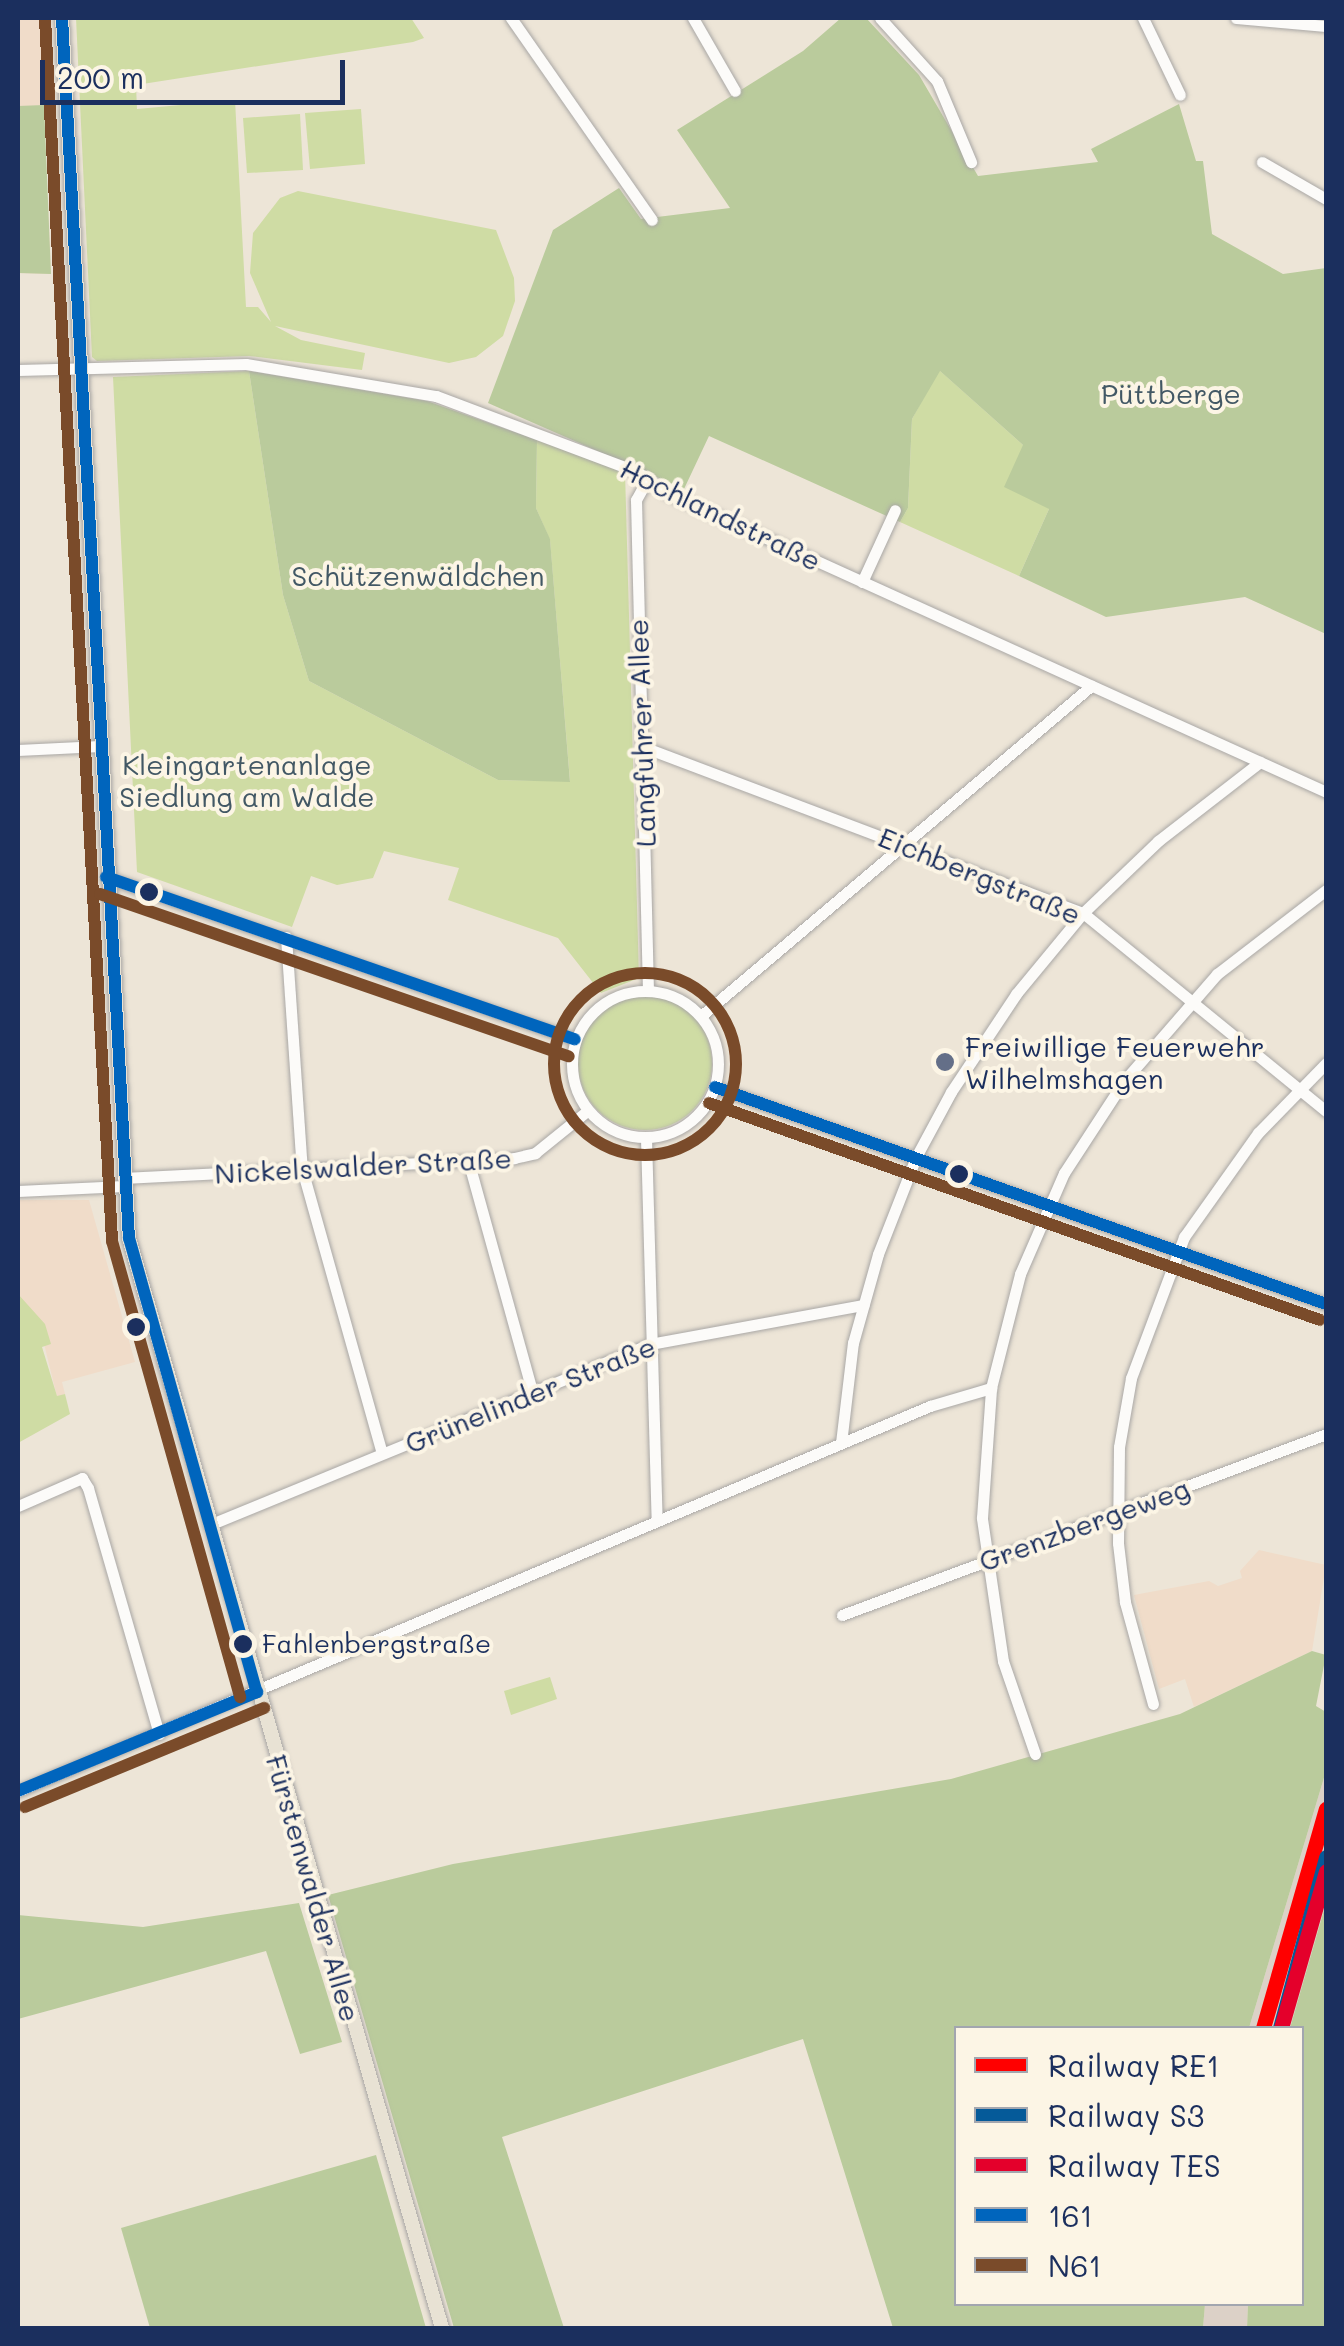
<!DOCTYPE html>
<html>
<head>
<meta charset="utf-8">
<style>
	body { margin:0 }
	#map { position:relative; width:1344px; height:2346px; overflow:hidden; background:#ede5d7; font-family:Mali,sans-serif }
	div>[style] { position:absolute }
	.built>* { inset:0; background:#f0dcc9 }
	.industrial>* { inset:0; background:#dcd1c7 }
	.green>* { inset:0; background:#cfdca4 }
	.round { border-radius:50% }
	.forest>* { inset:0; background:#bacb9c }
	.roads { filter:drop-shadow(0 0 2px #a9a7a5) drop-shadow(0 0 2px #a9a7a5) }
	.minor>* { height:11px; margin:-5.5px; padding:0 5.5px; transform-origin:5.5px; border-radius:5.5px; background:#fcfbf9 }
	.minor>.ring { margin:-5.5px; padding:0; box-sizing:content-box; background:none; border:11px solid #fcfbf9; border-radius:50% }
	.major>* { height:14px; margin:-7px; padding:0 7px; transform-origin:7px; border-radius:7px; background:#e8e2d4 }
	.bus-1>* { height:12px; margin:-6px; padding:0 6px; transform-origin:6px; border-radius:6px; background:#0065bd }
	.bus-2>* { height:12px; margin:-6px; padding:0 6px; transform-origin:6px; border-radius:6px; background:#7a4b2a }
	.bus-2>.ring { margin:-6px; padding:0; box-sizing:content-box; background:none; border:12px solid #7a4b2a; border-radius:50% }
	.rail-1>* { height:15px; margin:-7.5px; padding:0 7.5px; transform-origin:7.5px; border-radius:7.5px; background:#f00 }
	.rail-2>* { height:15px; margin:-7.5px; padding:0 7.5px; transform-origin:7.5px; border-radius:7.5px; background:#055a99 }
	.rail-3>* { height:15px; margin:-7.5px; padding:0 7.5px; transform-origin:7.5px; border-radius:7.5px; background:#e4002b }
	.dots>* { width:28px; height:28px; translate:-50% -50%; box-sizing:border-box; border:5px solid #fcf5e5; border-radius:50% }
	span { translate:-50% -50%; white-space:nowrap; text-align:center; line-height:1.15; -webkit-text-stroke:8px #fcf5e5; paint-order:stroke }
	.bus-label { font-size:26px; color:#1b2f5e }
	.left { translate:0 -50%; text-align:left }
	.park-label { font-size:28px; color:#425865 }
	.street-label { font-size:28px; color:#1b2f5e }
	.poi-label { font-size:28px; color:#1b2f5e }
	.frame { position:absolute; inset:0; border:20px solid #1b2f5e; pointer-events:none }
	.legend { position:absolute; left:954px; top:2026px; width:350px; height:280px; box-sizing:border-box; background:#fcf5e5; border:2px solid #a2a6af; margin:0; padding:12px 18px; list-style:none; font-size:30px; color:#1b2f5e }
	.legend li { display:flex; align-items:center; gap:20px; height:50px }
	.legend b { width:50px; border:2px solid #a2a6af }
	.scale { position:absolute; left:40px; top:60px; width:305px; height:45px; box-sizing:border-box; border:5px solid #1b2f5e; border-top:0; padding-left:12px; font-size:30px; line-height:35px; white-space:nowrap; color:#1b2f5e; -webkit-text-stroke:8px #fcf5e5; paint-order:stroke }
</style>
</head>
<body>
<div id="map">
	<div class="built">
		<i style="clip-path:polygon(18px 18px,40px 18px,51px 274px,18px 273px)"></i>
		<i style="clip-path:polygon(18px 1200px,89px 1200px,135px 1362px,62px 1382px,65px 1394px,57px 1397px,39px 1323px,18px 1294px)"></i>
		<i style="clip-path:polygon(1259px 1550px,1326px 1565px,1312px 1651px,1194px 1707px,1185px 1679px,1159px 1689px,1134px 1595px,1209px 1581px,1218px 1586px,1242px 1578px,1240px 1571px)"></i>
	</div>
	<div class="industrial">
		<i style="clip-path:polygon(1326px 1771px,1326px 1903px,1290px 2028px,1249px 2028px)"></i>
		<i style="clip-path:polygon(1205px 2304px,1248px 2304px,1247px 2328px,1203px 2328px)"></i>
	</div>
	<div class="green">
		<i style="clip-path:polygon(76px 18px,411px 18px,424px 38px,413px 42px,136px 85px,137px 109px,235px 100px,246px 307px,258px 307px,271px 322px,250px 273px,253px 233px,280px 198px,298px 191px,496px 230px,514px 278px,515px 301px,503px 336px,476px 357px,449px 363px,275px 326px,301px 340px,365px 353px,362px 370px,249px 356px,97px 361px,92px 357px)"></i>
		<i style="clip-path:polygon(361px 109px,365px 164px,310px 169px,305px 113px)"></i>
		<i style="clip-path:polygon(300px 114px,303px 170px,247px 173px,243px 118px)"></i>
		<i style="clip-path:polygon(939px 370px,1023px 445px,1049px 509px,1019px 576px,900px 522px,908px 508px,912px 419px)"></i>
		<i style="clip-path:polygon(249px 371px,283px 595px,309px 681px,498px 780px,570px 781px,550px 540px,536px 508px,537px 440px,625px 471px,639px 978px,601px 993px,558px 938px,448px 900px,459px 868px,384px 851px,373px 878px,337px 885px,311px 876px,292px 927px,137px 872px,113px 377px)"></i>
		<i class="round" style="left:578px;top:996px;width:134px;height:134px"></i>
		<i style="clip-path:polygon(18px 1294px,45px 1324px,51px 1344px,42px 1347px,57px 1396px,65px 1394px,70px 1414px,18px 1443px)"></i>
		<i style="clip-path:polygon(550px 1677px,557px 1699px,511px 1715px,504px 1691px)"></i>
	</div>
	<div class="forest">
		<i style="clip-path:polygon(841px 18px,866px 18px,919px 75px,978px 176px,1098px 162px,1091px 149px,1179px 104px,1196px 161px,1203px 161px,1212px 234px,1283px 274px,1326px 268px,1326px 634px,1245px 597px,1106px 617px,1019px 576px,1049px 509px,1004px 487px,1023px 445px,940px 371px,912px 419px,908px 508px,900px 522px,709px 436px,684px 489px,488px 403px,553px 230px,619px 188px,641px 219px,730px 208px,677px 130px,803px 51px)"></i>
		<i style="clip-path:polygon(44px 105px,51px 274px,18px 273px,18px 106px)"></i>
		<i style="clip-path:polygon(249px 371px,427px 401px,537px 440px,536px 508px,550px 539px,570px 782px,498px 780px,309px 681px,283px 595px)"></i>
		<i style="clip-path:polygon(1312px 1651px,1326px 1655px,1316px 1706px,1326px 1712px,1326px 1771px,1249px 2028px,956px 2028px,956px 2304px,1205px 2304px,1203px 2328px,893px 2328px,803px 2039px,502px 2137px,564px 2328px,454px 2328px,328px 1895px,453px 1864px,951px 1779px,1180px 1714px)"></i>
		<i style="clip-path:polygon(299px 1903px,342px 2042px,300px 2054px,266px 1951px,18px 2019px,18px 1915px,143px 1927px)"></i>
		<i style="clip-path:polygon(1326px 1903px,1326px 2328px,1247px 2328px,1248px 2304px,1302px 2304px,1302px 2028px,1290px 2028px)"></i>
		<i style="clip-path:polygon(376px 2155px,426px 2328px,150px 2328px,121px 2228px)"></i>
	</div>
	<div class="roads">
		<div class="minor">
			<i style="left:511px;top:18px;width:246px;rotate:55.1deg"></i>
			<i style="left:693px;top:18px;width:84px;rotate:60.1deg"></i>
			<i style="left:880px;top:18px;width:85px;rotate:47.9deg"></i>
			<i style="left:937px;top:81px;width:88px;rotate:67.2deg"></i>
			<i style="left:1143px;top:18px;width:85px;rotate:64.3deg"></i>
			<i style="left:1236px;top:18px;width:90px;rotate:5.1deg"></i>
			<i style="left:1262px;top:162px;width:74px;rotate:30deg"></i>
			<i style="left:18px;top:370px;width:228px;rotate:-1.5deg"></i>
			<i style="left:246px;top:364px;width:193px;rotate:9.6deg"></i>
			<i style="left:436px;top:396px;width:214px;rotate:20.6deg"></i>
			<i style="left:636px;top:471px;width:38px;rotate:35deg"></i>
			<i style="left:667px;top:493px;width:724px;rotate:24.4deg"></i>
			<i style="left:647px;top:480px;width:23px;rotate:119deg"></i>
			<i style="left:636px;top:500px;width:489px;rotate:88.6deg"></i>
			<i style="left:862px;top:582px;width:79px;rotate:-65.4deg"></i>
			<i style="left:641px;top:746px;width:472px;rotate:20.7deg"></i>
			<i style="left:1083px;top:913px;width:313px;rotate:39.2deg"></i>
			<i style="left:18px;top:750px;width:82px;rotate:-2.8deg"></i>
			<i style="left:106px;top:877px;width:496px;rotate:19.1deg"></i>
			<i style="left:286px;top:937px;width:233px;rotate:86.1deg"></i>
			<i style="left:302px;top:1169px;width:295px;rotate:74.3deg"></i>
			<i class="ring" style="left:572px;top:991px;width:135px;height:135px"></i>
			<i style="left:701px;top:1016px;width:511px;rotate:-40.24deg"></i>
			<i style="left:715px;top:1087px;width:648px;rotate:19.55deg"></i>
			<i style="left:646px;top:1138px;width:383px;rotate:88.4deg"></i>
			<i style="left:468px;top:1160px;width:239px;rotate:74.5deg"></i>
			<i style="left:123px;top:1178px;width:392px;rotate:-2.9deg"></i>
			<i style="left:514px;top:1158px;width:22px;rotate:-13deg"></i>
			<i style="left:535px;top:1153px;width:67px;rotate:-38.9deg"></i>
			<i style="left:18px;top:1191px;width:106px;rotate:-2.7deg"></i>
			<i style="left:841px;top:1443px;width:101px;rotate:-83.2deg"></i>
			<i style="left:853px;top:1343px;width:92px;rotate:-74.3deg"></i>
			<i style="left:878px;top:1254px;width:104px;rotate:-68.6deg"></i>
			<i style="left:916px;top:1157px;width:74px;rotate:-61.7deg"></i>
			<i style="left:951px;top:1092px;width:118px;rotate:-56.4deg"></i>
			<i style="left:1016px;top:994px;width:105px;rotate:-50.4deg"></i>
			<i style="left:1083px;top:913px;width:104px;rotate:-43.8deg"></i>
			<i style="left:1158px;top:841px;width:129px;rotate:-37.8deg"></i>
			<i style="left:18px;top:1506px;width:70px;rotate:-23.6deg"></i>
			<i style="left:82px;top:1478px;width:12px;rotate:59deg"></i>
			<i style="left:88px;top:1488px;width:256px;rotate:73.9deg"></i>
			<i style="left:209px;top:1525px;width:477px;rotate:-22.3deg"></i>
			<i style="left:650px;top:1344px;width:217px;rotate:-10.4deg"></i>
			<i style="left:842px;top:1615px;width:517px;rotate:-20.5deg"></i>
			<i style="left:1153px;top:1704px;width:106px;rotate:-105.4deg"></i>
			<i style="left:1125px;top:1602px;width:59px;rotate:-96.8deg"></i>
			<i style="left:1118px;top:1543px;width:96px;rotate:-89.4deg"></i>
			<i style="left:1119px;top:1447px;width:70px;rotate:-80.1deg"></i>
			<i style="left:1131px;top:1378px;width:151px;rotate:-69.4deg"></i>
			<i style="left:1184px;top:1237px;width:128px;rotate:-54.6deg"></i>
			<i style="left:1258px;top:1133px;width:98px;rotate:-45.8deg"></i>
			<i style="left:1035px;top:1754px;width:98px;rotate:-109deg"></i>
			<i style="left:1003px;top:1661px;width:145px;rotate:-98.4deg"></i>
			<i style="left:982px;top:1518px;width:130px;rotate:-86deg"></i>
			<i style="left:991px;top:1388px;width:118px;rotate:-75.7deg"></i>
			<i style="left:1020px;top:1274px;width:110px;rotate:-66.5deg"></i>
			<i style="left:1064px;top:1173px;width:110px;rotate:-56.9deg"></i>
			<i style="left:1124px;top:1081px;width:142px;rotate:-49deg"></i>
			<i style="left:1217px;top:974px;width:138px;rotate:-37.6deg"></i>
			<i style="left:18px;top:1791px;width:990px;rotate:-22.89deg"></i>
			<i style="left:930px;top:1406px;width:64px;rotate:-16.4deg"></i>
		</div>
		<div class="major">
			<i style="left:62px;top:18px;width:1222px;rotate:86.86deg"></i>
			<i style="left:129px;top:1238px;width:1134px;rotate:73.98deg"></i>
		</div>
	</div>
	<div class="bus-1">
		<i style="left:62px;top:18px;width:1222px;rotate:86.86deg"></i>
		<i style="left:129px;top:1238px;width:472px;rotate:74.3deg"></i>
		<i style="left:106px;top:877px;width:496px;rotate:19.1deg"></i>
		<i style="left:715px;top:1087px;width:648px;rotate:19.55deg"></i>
		<i style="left:18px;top:1791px;width:259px;rotate:-22.5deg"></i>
	</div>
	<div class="bus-2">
		<i style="left:45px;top:19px;width:1224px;rotate:86.86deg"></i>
		<i style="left:112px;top:1241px;width:474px;rotate:74.3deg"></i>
		<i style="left:100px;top:894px;width:496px;rotate:19.1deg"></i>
		<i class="ring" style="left:554px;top:973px;width:170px;height:170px"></i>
		<i style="left:709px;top:1103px;width:648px;rotate:19.55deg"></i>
		<i style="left:25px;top:1807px;width:259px;rotate:-22.5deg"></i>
	</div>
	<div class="rail-1">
		<i style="left:1263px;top:2028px;width:228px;rotate:-74deg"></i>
	</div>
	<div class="rail-2">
		<i style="left:1280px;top:2028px;width:177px;rotate:-74.9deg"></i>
	</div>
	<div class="rail-3">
		<i style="left:1281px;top:2028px;width:163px;rotate:-74deg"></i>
	</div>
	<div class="dots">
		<i style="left:149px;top:892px;background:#1b2f5e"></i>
		<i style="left:945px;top:1062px;background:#646f88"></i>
		<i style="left:959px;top:1174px;background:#1b2f5e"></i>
		<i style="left:136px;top:1327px;background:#1b2f5e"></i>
		<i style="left:243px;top:1644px;background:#1b2f5e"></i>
	</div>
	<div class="bus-label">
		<span class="left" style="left:262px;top:1644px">Fahlenbergstraße</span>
	</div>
	<div class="park-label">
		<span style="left:1171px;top:393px">Püttberge</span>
		<span style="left:418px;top:575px">Schützenwäldchen</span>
		<span style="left:247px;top:780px">Kleingartenanlage<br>Siedlung am Walde</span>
	</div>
	<div class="street-label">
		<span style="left:721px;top:514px;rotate:26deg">Hochlandstraße</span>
		<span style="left:641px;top:733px;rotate:-92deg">Langfuhrer Allee</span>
		<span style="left:980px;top:875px;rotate:22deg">Eichbergstraße</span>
		<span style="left:363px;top:1165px;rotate:-3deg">Nickelswalder Straße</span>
		<span style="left:530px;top:1394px;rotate:-22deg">Grünelinder Straße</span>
		<span style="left:1084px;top:1524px;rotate:-20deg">Grenzbergeweg</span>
		<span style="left:314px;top:1888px;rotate:74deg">Fürstenwalder Allee</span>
	</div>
	<div class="poi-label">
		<span class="left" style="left:965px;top:1062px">Freiwillige Feuerwehr<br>Wilhelmshagen</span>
	</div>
	<div class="frame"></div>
	<ul class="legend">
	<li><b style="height:12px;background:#f00"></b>Railway RE1</li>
	<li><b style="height:12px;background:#055a99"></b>Railway S3</li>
	<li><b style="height:12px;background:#e4002b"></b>Railway TES</li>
	<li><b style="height:12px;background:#0065bd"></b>161</li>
	<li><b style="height:12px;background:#7a4b2a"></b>N61</li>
	</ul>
	<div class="scale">200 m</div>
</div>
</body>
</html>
